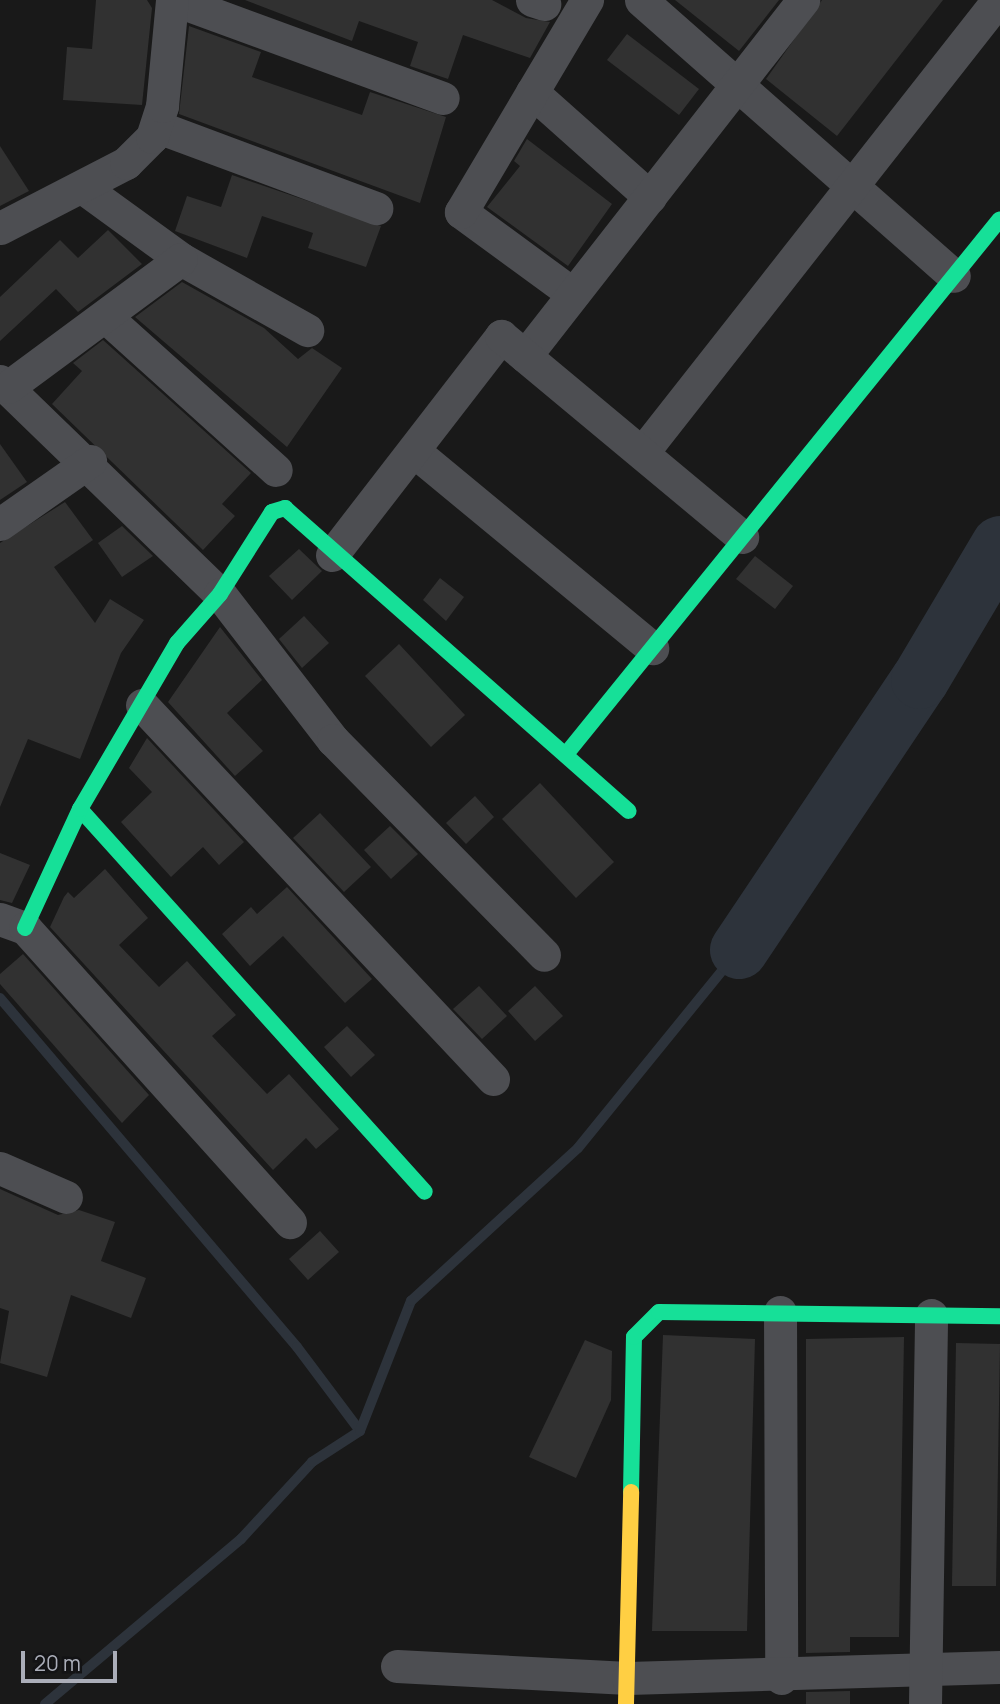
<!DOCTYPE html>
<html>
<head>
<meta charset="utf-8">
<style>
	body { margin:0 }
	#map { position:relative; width:1000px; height:1704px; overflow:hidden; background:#191919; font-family:Manrope,sans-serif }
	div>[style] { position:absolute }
	.stream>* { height:10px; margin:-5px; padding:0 5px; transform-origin:5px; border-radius:5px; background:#2d333b }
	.river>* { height:58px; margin:-29px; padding:0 29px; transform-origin:29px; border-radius:29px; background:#2d333b }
	.building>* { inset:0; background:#313131 }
	.street>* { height:33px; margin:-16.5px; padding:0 16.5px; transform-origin:16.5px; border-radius:16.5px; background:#4d4e52 }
	.fast>* { height:16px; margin:-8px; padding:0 8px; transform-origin:8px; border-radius:8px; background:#16e098 }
	.slow>* { height:16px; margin:-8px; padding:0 8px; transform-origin:8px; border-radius:8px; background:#ffcf43 }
	span { translate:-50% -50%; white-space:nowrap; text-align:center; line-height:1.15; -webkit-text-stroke:6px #131315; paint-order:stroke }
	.scale { position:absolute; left:21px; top:1651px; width:96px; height:32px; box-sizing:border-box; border:4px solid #abaeb9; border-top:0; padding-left:9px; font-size:21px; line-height:24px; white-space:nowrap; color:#abaeb9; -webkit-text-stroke:5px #131315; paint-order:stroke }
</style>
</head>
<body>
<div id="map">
	<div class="stream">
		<i style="left:0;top:998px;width:458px;rotate:49.6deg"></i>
		<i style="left:297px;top:1347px;width:105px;rotate:53.1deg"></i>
		<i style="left:45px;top:1704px;width:256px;rotate:-40.1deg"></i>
		<i style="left:241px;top:1539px;width:105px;rotate:-47.3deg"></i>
		<i style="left:312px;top:1462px;width:57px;rotate:-32.9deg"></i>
		<i style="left:360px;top:1431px;width:140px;rotate:-68.6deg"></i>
		<i style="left:411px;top:1301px;width:226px;rotate:-42.5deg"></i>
		<i style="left:578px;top:1148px;width:255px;rotate:-50.9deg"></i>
	</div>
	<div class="river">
		<i style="left:739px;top:950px;width:325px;rotate:-56.2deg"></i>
		<i style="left:920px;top:680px;width:157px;rotate:-59.3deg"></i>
	</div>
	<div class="building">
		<i style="clip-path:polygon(96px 0,147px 0,152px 8px,142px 105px,63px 100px,67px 47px,92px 49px)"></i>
		<i style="clip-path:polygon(245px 0,492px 0,526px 18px,550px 22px,530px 58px,463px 35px,448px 79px,410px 66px,418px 42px,359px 21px,352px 41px)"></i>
		<i style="clip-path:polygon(675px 0,779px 0,739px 51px)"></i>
		<i style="clip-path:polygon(822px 0,943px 0,837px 136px,766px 79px)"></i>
		<i style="clip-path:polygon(189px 26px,261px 52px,252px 77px,362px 115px,370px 92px,446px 117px,420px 203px,179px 114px)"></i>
		<i style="clip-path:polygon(627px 34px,699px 89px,679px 115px,607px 60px)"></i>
		<i style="clip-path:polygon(527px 139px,612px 204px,568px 266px,487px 207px,520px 166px,514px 161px)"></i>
		<i style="clip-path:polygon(0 146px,29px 191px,0 206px)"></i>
		<i style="clip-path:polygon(232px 175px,381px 226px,366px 267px,308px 248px,313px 233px,262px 216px,247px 258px,175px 231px,187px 196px,221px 207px)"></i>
		<i style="clip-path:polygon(108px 230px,142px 264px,78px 312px,56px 289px,0 341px,0 297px,60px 240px,78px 258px)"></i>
		<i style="clip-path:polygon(182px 282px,264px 328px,298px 359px,312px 348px,342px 368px,287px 447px,135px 317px)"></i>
		<i style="clip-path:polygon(103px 340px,251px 473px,222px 504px,235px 516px,203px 550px,52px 404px,82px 371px,73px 363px)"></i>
		<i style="clip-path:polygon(0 444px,27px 482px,0 500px)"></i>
		<i style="clip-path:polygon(65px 502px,93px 540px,54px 567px,95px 623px,110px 599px,144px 620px,121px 653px,80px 759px,28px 739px,0 807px,0 543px)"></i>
		<i style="clip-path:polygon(122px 526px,153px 556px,122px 577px,98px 543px)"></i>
		<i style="clip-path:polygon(299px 549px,322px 571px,292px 600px,269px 576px)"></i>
		<i style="clip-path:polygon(755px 556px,793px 586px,775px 609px,736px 579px)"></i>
		<i style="clip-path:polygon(440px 578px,464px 597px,446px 621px,423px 600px)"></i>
		<i style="clip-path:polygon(304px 616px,329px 643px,302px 668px,279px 639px)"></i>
		<i style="clip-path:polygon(220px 627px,262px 680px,227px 713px,263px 751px,235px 776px,168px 702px)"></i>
		<i style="clip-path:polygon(399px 644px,465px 715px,431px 747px,365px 676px)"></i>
		<i style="clip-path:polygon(147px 738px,244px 842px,219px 865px,203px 847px,171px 877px,121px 822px,152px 792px,129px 768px)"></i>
		<i style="clip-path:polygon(540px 783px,614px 862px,576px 898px,502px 819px)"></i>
		<i style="clip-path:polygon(475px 796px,494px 817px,466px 844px,446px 823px)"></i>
		<i style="clip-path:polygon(320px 813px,371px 867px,344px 892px,293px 838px)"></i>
		<i style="clip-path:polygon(390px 826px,418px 854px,391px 879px,364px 850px)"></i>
		<i style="clip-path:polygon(0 853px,30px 865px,12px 903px,0 900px)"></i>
		<i style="clip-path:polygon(105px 869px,148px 918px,119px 945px,159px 987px,187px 961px,236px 1015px,212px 1036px,267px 1094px,289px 1074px,339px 1129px,316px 1149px,306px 1138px,273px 1170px,50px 927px,64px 897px,68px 892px,74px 898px)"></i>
		<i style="clip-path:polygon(287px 887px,372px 979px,345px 1003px,283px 936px,250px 966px,222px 934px,251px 907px,257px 914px)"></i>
		<i style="clip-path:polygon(23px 954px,149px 1095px,122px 1123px,0 984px,0 974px)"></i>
		<i style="clip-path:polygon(479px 986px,507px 1016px,482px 1039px,453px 1009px)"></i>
		<i style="clip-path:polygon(535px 986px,563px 1016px,535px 1041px,508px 1011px)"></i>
		<i style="clip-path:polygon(347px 1026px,375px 1055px,351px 1077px,324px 1047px)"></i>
		<i style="clip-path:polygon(0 1189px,58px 1215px,79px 1210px,115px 1222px,101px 1261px,146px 1278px,131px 1318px,71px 1295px,47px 1377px,0 1363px,9px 1311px,0 1308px)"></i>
		<i style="clip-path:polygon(320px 1231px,339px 1252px,308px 1280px,289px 1259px)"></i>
		<i style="clip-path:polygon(663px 1335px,755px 1339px,747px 1631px,652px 1631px)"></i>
		<i style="clip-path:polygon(904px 1337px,899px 1637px,850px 1637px,850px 1652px,806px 1653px,806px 1339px)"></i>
		<i style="clip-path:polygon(585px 1340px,612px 1351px,611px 1400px,576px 1478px,529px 1457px)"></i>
		<i style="clip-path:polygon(956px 1343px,1000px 1344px,996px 1586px,952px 1586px)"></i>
		<i style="clip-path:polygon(850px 1691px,850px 1704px,806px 1704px,806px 1692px)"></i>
	</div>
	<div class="street">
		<i style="left:175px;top:0;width:285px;rotate:20.1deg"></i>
		<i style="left:532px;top:0;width:13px;rotate:18deg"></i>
		<i style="left:641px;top:0;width:417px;rotate:41.4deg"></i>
		<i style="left:532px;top:92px;width:158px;rotate:41.7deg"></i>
		<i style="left:158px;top:127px;width:233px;rotate:20.4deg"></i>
		<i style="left:82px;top:187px;width:122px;rotate:36deg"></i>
		<i style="left:181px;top:259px;width:145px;rotate:29.4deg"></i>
		<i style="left:0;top:228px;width:142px;rotate:-27.3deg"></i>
		<i style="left:126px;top:163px;width:37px;rotate:-45deg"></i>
		<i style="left:152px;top:137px;width:33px;rotate:-72deg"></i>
		<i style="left:162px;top:106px;width:106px;rotate:-84.6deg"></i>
		<i style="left:573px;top:294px;width:139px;rotate:-143.8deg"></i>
		<i style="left:461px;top:212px;width:247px;rotate:-59.3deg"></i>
		<i style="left:107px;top:318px;width:227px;rotate:42deg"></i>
		<i style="left:525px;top:356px;width:452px;rotate:-52deg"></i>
		<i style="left:0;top:381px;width:306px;rotate:44.1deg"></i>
		<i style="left:220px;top:594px;width:185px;rotate:52.3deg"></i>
		<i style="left:333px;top:740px;width:301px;rotate:45.5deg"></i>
		<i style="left:8px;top:387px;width:215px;rotate:-36.5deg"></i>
		<i style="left:415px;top:452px;width:308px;rotate:39.6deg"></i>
		<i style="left:642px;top:453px;width:576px;rotate:-51.84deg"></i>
		<i style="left:0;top:524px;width:110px;rotate:-35deg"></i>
		<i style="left:332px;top:555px;width:277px;rotate:-52.3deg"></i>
		<i style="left:501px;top:336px;width:314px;rotate:39.8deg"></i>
		<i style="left:142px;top:705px;width:513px;rotate:46.82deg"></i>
		<i style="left:0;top:919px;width:27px;rotate:20deg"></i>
		<i style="left:25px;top:928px;width:396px;rotate:48deg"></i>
		<i style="left:0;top:1168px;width:72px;rotate:23.7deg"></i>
		<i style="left:780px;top:1312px;width:366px;rotate:89.8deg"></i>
		<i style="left:397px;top:1666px;width:231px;rotate:3deg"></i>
		<i style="left:628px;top:1678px;width:372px;rotate:-1.7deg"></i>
		<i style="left:925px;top:1704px;width:389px;rotate:-89.1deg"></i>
	</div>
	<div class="fast">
		<i style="left:567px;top:753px;width:687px;rotate:-50.96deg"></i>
		<i style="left:80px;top:809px;width:515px;rotate:47.99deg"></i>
		<i style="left:25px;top:928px;width:131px;rotate:-65.2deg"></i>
		<i style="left:80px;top:809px;width:192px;rotate:-59.7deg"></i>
		<i style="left:177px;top:643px;width:65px;rotate:-48.7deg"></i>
		<i style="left:220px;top:594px;width:97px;rotate:-57.6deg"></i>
		<i style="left:272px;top:512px;width:14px;rotate:-17deg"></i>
		<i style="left:285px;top:508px;width:458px;rotate:41.4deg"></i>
		<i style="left:631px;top:1492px;width:155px;rotate:-88.9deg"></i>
		<i style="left:634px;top:1337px;width:35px;rotate:-45deg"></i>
		<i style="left:659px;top:1312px;width:341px;rotate:0.7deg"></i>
	</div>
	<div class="slow">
		<i style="left:626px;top:1704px;width:212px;rotate:-88.6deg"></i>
	</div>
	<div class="scale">20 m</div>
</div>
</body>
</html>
